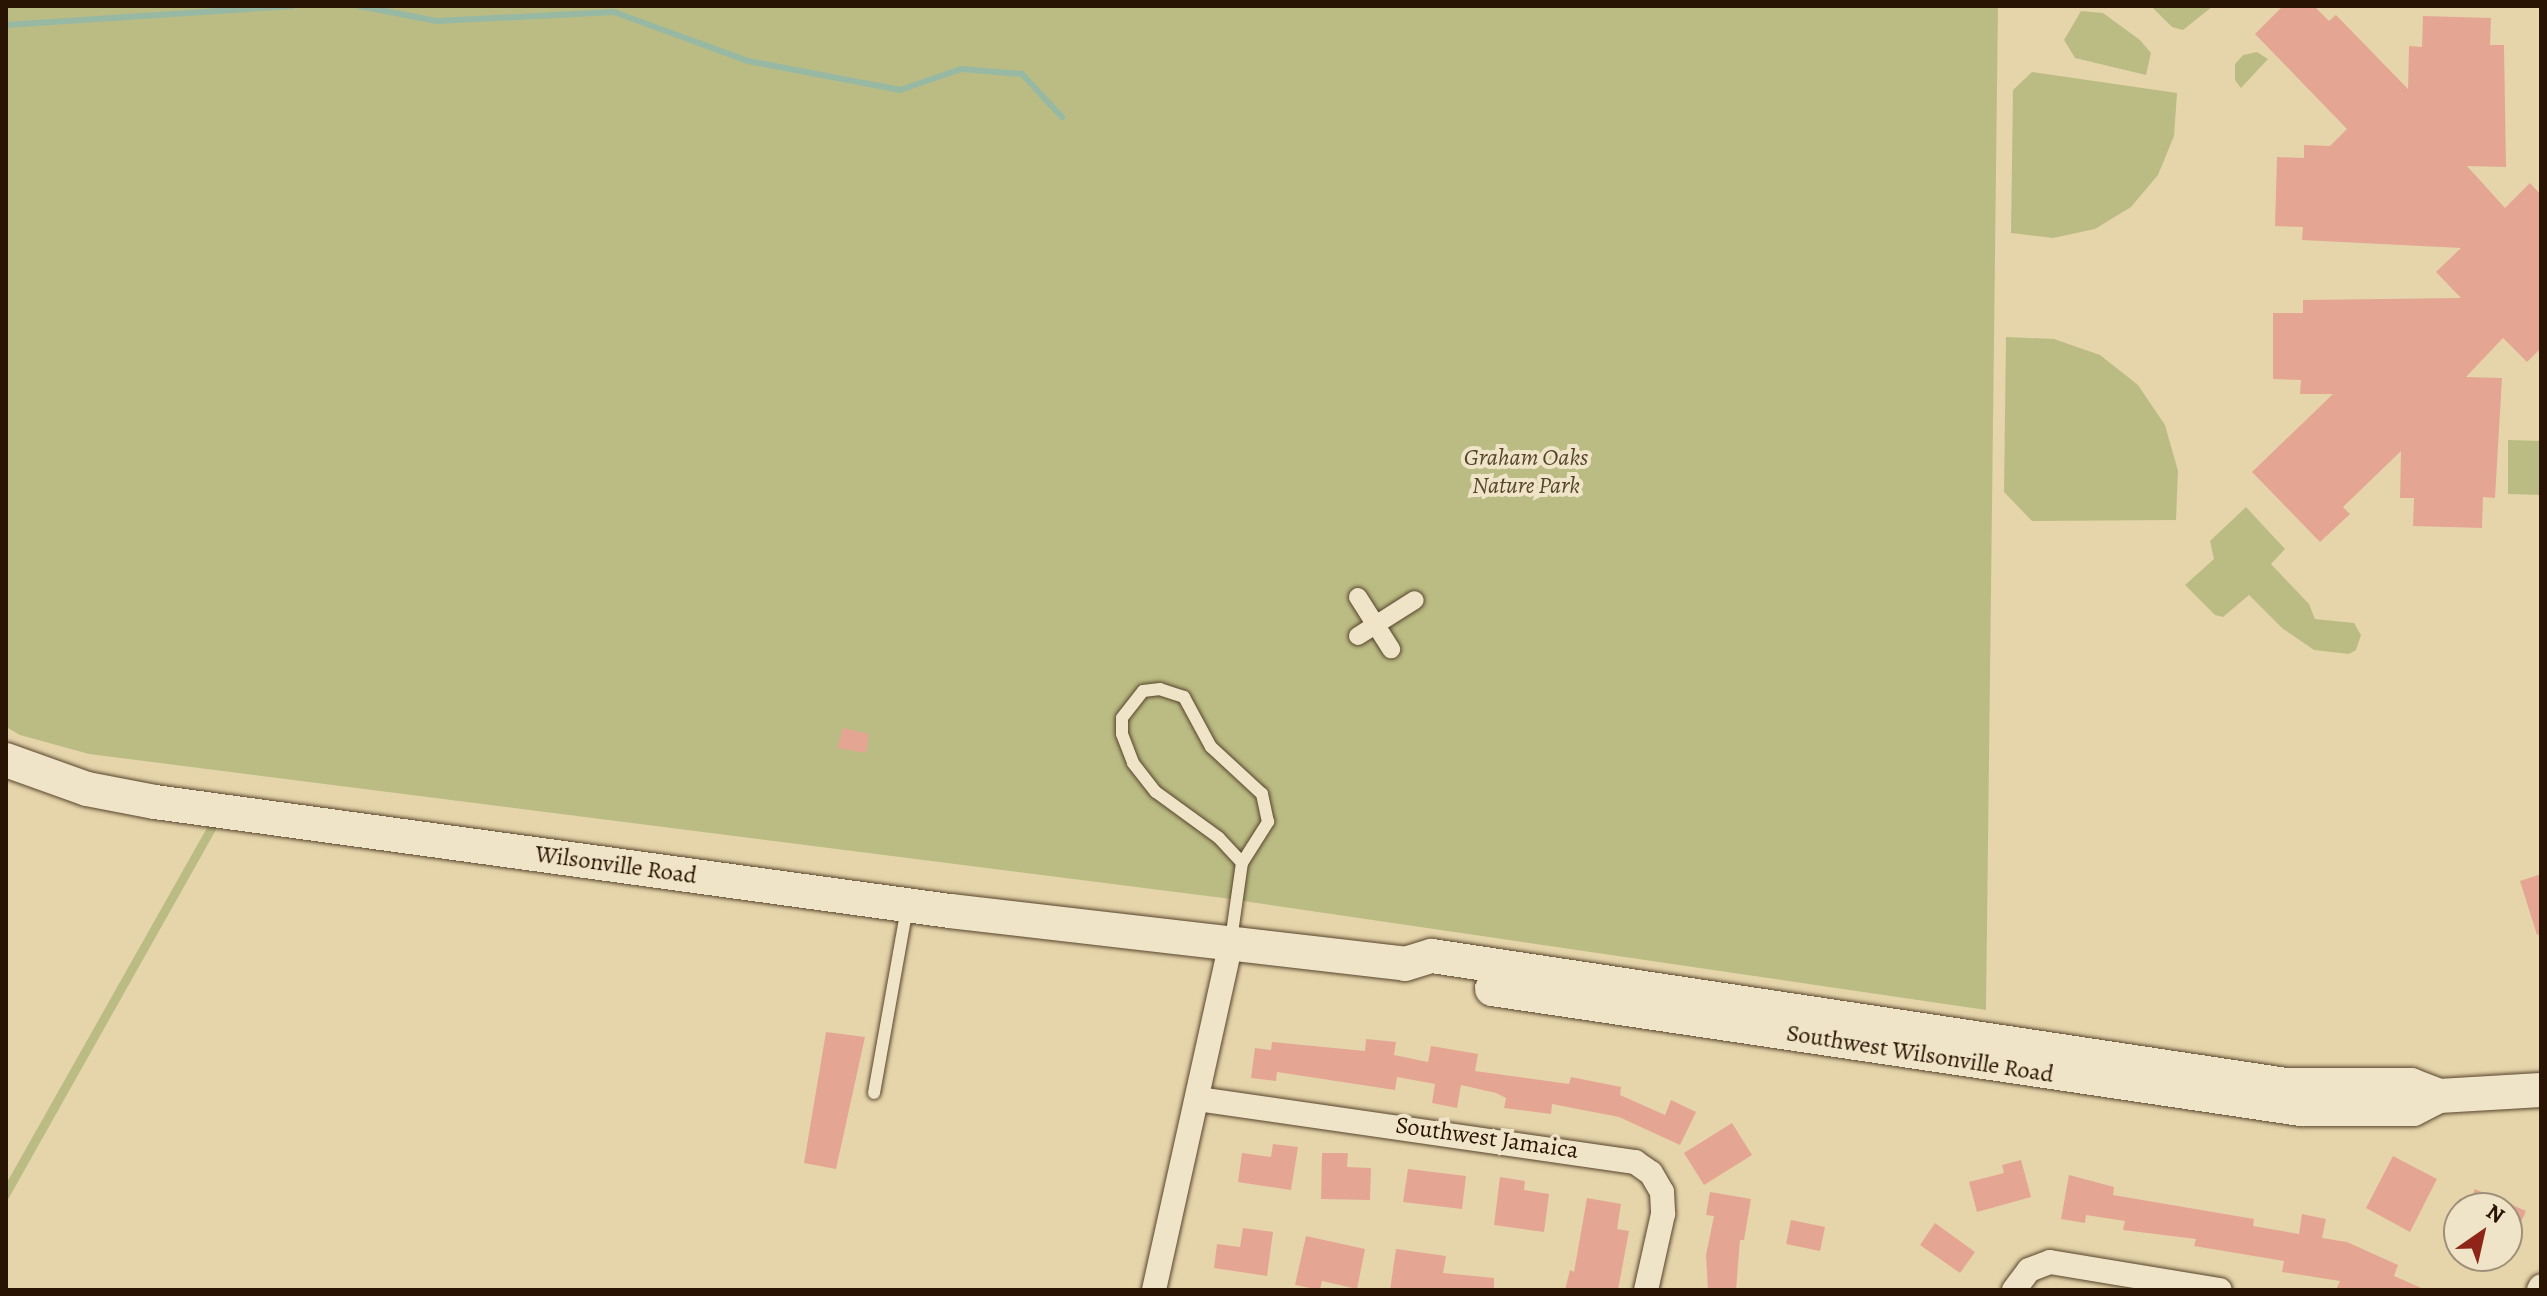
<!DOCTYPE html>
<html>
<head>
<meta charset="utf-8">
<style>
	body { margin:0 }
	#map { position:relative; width:2547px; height:1296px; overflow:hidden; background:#e6d5ab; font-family:Alegreya,serif }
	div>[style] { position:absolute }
	.green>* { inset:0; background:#bbbc84 }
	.stream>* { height:6px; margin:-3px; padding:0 3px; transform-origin:3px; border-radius:3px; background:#97b9a3 }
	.building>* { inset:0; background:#e4a693 }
	.roads { filter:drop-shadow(0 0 2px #58442c) drop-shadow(0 0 2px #58442c) }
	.service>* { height:12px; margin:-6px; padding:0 6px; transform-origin:6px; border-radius:6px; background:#efe4c8 }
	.pedestrian>* { height:18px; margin:-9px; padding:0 9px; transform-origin:9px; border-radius:9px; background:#efe4c8 }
	.minor>* { height:24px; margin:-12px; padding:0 12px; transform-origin:12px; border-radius:12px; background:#efe4c8 }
	.secondary>* { height:34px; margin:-17px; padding:0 17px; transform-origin:17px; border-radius:17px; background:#efe4c8 }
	span { translate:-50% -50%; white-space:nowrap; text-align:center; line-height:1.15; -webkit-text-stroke:8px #efe4c8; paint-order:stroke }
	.park-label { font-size:24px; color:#554629; font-style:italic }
	.street-label { font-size:24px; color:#291302 }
	.frame { position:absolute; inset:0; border:8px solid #291302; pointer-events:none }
	.north { position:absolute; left:2443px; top:1192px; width:80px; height:80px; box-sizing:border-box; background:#efe4c8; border:2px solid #a09079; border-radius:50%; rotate:34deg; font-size:22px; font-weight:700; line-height:32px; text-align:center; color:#291302 }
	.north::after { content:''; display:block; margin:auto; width:28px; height:36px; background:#8f2418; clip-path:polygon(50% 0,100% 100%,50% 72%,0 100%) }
</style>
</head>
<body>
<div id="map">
	<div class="green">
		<i style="clip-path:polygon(6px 6px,1998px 6px,1986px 1010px,1223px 898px,89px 754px,20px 735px,6px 727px)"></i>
		<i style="clip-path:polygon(2151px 6px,2213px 6px,2183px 30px,2172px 27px)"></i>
		<i style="clip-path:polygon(2081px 11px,2103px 13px,2140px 40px,2151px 53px,2146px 75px,2075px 58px,2064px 40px)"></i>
		<i style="clip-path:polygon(2257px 52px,2268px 59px,2241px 88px,2235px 80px,2235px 64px,2243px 55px)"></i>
		<i style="clip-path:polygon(2032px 72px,2177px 93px,2174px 136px,2158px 175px,2131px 207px,2095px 229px,2053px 238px,2011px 233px,2013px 90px)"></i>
		<i style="clip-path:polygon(2006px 337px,2054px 339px,2100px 355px,2138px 385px,2165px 425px,2178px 471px,2176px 520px,2032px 521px,2004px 492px)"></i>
		<i style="clip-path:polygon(2508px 440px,2541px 441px,2541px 495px,2508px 494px)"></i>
		<i style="clip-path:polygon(2246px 507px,2285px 549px,2271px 564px,2309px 604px,2315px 619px,2354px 623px,2361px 635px,2356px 650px,2349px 654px,2314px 650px,2282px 628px,2249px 595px,2223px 617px,2215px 615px,2185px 585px,2214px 559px,2210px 541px)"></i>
		<i style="clip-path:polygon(208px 826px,217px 828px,6px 1203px,6px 1184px)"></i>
	</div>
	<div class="stream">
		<i style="left:359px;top:6px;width:79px;rotate:10.9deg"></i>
		<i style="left:437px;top:21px;width:177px;rotate:-2.9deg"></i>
		<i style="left:614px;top:12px;width:143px;rotate:20.1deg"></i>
		<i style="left:748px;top:61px;width:155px;rotate:10.8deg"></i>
		<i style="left:900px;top:90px;width:65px;rotate:-19deg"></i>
		<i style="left:961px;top:69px;width:61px;rotate:4.7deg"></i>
		<i style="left:1022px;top:74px;width:59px;rotate:47.1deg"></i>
		<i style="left:6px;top:25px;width:287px;rotate:-3.8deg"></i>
	</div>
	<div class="building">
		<i style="clip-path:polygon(2283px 6px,2314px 6px,2329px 21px,2336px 15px,2408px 89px,2409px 46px,2422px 47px,2423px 16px,2491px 18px,2490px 45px,2504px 45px,2506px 167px,2467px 166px,2505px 208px,2530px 183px,2541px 195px,2541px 348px,2527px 362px,2503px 338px,2466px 377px,2502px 378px,2495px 498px,2483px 497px,2482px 528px,2413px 526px,2414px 498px,2400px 498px,2401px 451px,2343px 507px,2350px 514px,2320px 542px,2252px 472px,2333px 394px,2300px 394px,2301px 380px,2273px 379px,2273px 313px,2303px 313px,2303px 300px,2461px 298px,2436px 272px,2461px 248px,2302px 240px,2303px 227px,2275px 226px,2277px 157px,2304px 158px,2304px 145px,2330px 146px,2347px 129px,2255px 34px)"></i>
		<i style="clip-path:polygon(843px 728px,869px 734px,866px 753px,837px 748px)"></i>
		<i style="clip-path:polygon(2541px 874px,2541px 934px,2537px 935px,2520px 881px)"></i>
		<i style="clip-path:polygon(826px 1032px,865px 1037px,836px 1169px,804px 1163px)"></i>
		<i style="clip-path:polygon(1366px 1039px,1396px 1042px,1394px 1055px,1428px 1062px,1431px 1046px,1478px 1054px,1475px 1071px,1569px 1084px,1571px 1077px,1621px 1087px,1620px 1095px,1665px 1115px,1671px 1100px,1696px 1112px,1680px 1145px,1619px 1117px,1552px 1104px,1551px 1114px,1504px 1108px,1506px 1098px,1496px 1093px,1461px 1085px,1457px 1108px,1432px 1103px,1435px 1084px,1397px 1077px,1395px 1090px,1277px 1072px,1276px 1081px,1251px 1078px,1255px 1048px,1271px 1050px,1272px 1042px,1365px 1051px)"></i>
		<i style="clip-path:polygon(1732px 1123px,1752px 1155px,1704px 1185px,1684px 1153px)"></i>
		<i style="clip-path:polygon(1273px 1144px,1298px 1147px,1291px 1190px,1238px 1182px,1242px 1153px,1271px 1157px)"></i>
		<i style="clip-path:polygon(1322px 1153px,1348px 1153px,1347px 1167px,1371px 1168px,1370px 1200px,1321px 1199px)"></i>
		<i style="clip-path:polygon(2393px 1156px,2437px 1179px,2410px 1232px,2366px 1208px)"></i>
		<i style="clip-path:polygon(2021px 1160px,2031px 1197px,1977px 1212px,1969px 1182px,2004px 1173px,2002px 1165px)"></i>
		<i style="clip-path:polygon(1408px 1169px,1466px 1176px,1462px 1209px,1403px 1202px)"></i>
		<i style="clip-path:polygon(2069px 1175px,2114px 1187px,2113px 1195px,2254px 1219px,2253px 1226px,2299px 1234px,2302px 1214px,2326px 1219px,2322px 1238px,2347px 1242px,2398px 1265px,2394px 1276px,2426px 1290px,2336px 1290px,2340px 1281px,2282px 1272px,2284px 1261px,2194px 1246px,2196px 1239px,2123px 1230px,2125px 1221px,2086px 1215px,2085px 1223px,2061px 1219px)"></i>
		<i style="clip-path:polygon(1500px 1177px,1525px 1181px,1524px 1190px,1549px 1194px,1544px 1232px,1494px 1225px)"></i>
		<i style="clip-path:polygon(2475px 1189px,2526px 1211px,2507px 1253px,2507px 1208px,2466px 1208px)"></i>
		<i style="clip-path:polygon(1710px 1192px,1751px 1199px,1744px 1240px,1740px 1240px,1736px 1290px,1708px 1290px,1706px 1255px,1714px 1216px,1706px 1215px)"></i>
		<i style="clip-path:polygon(1587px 1198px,1621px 1204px,1617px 1229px,1629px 1231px,1618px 1290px,1565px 1290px,1570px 1270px,1574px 1272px)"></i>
		<i style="clip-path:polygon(1791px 1220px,1825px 1227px,1820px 1251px,1786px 1244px)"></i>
		<i style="clip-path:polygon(1935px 1223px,1975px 1252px,1960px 1273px,1920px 1245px)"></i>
		<i style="clip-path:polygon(1243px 1228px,1273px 1232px,1267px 1276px,1214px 1268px,1217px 1244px,1240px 1247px)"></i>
		<i style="clip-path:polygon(1306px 1236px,1365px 1249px,1357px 1289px,1322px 1281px,1320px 1290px,1295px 1285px)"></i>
		<i style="clip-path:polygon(1396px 1249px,1446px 1256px,1443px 1273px,1494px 1278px,1494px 1290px,1390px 1290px)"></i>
	</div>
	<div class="roads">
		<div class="service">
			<i style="left:1231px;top:940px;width:78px;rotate:-81.9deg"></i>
			<i style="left:1242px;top:863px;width:49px;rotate:-57.6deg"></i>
			<i style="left:1268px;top:822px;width:29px;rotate:-102deg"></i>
			<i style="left:1262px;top:794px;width:69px;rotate:-137.3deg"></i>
			<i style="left:1211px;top:747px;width:57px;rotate:-118.4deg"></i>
			<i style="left:1184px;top:697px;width:25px;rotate:-162deg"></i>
			<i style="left:1160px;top:689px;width:17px;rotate:173deg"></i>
			<i style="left:1143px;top:691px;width:34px;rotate:128deg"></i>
			<i style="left:1122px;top:718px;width:16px;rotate:90deg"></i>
			<i style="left:1122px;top:734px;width:31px;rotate:69deg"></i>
			<i style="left:1133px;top:763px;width:37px;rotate:52deg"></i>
			<i style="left:1156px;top:792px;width:78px;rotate:36.1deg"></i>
			<i style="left:1219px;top:838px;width:34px;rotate:47deg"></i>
			<i style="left:874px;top:1093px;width:188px;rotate:-79.9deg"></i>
		</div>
		<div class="pedestrian">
			<i style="left:1358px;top:597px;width:62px;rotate:57.6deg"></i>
			<i style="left:1358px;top:636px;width:67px;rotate:-32.3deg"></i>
		</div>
		<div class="minor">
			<i style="left:1198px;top:1099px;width:442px;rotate:8.2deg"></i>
			<i style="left:1635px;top:1162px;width:19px;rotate:35deg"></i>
			<i style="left:1651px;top:1173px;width:22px;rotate:60deg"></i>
			<i style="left:1662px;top:1192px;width:22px;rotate:87deg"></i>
			<i style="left:1663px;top:1214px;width:78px;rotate:102.6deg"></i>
			<i style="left:1154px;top:1290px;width:355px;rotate:-77.5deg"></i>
			<i style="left:2014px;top:1290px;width:25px;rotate:-53deg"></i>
			<i style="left:2029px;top:1270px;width:22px;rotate:-21deg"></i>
			<i style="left:2050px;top:1262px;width:172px;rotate:9.4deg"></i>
			<i style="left:2539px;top:1290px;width:4px;rotate:-63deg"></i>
		</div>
		<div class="secondary">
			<i style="left:6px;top:760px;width:86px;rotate:19.7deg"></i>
			<i style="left:87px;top:789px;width:69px;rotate:10.8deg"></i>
			<i style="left:155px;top:802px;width:802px;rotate:7.81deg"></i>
			<i style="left:950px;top:911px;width:458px;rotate:6.6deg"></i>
			<i style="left:1405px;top:964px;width:28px;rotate:-17deg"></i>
			<i style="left:1432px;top:956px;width:864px;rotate:8.59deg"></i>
			<i style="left:2286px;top:1085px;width:125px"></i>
			<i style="left:2411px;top:1085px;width:30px;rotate:21deg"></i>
			<i style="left:2439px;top:1096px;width:102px;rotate:-3.4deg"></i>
			<i style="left:1492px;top:989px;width:818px;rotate:8.44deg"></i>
			<i style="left:2301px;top:1109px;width:112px"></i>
			<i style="left:2413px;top:1109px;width:29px;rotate:-27deg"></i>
		</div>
	</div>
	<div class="park-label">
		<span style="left:1526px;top:472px">Graham Oaks<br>Nature Park</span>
	</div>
	<div class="street-label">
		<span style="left:616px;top:865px;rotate:8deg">Wilsonville Road</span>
		<span style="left:1920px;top:1054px;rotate:9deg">Southwest Wilsonville Road</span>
		<span style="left:1487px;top:1138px;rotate:8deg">Southwest Jamaica</span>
	</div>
	<div class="frame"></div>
	<div class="north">N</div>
</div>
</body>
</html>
